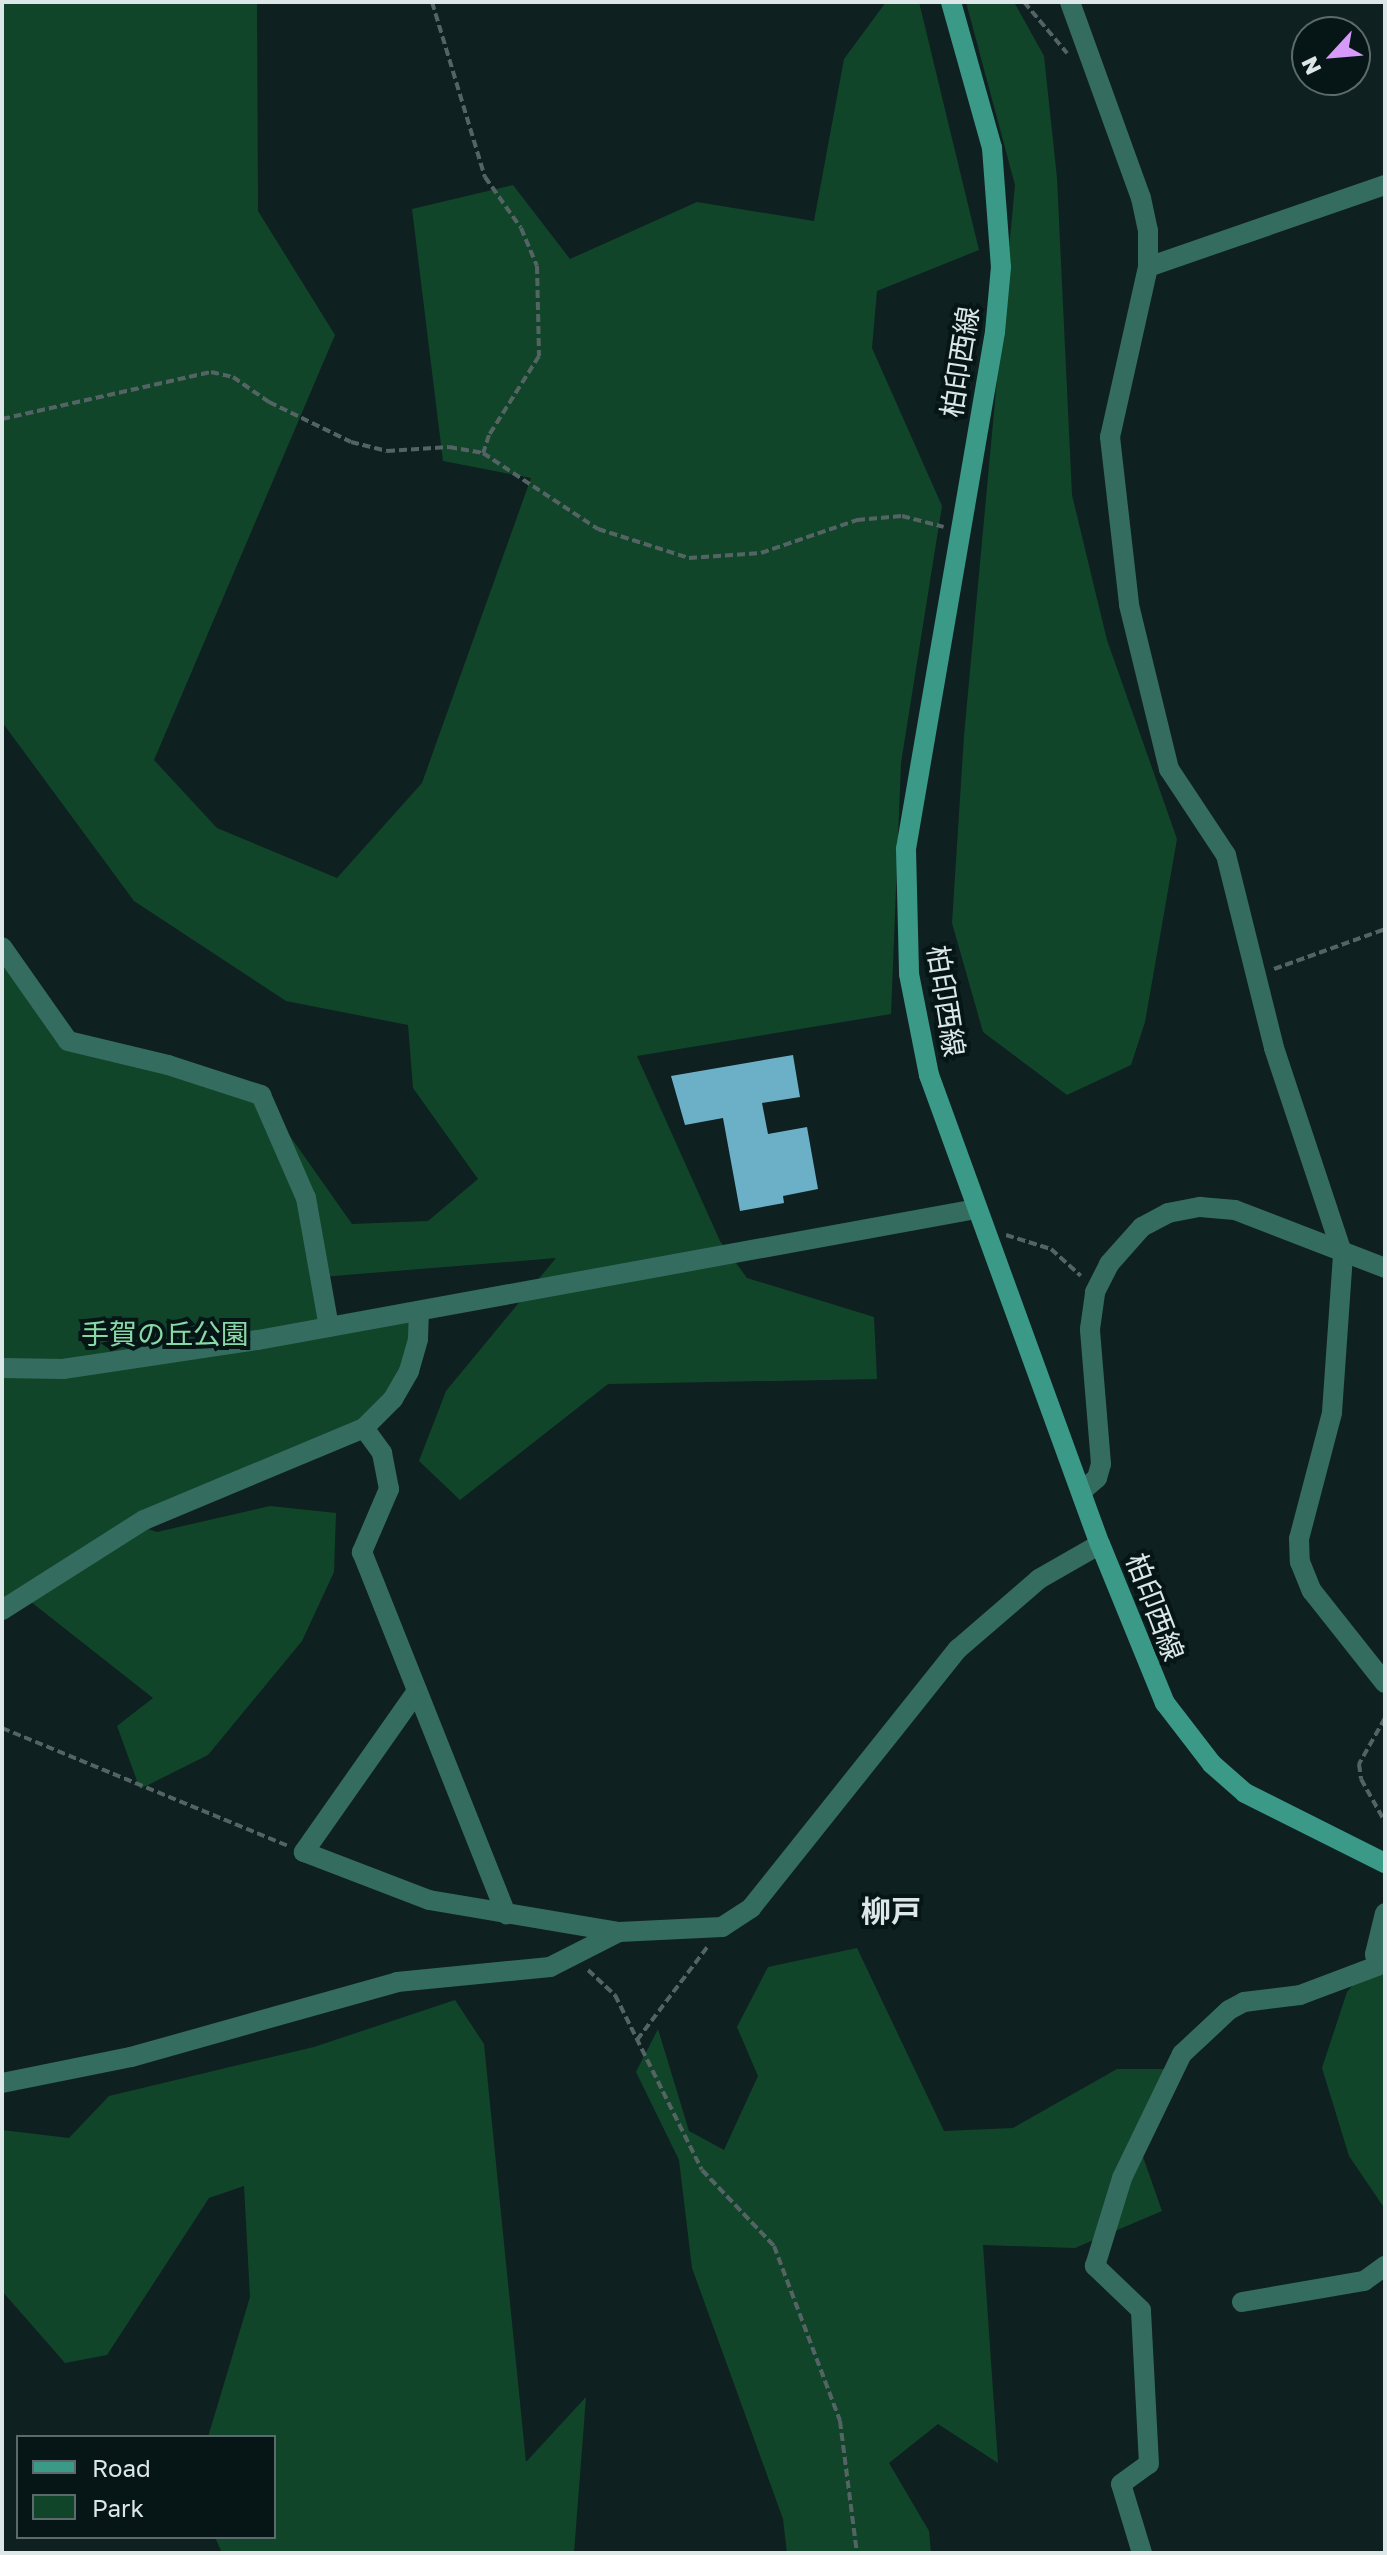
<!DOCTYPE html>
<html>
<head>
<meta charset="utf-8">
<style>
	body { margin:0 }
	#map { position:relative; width:1387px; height:2555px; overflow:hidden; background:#0f2021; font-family:"Golos Text","Noto Sans JP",sans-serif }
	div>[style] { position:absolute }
	.green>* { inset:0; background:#114529 }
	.building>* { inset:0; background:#6cb0c7 }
	.path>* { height:4px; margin-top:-2px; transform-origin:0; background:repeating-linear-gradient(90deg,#546364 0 8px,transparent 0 12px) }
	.minor>* { height:20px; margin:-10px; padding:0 10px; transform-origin:10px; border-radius:10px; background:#356c60 }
	.tertiary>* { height:20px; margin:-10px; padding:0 10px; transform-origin:10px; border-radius:10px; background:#356c60 }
	.secondary>* { height:20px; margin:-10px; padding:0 10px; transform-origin:10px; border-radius:10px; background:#3b9987 }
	span { translate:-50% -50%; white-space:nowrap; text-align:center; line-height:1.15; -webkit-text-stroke:8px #061617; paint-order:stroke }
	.street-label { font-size:28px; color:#dde7e8 }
	.park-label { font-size:28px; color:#89d9a6 }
	.neighbourhood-label { font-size:30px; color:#dde7e8; font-weight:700 }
	.frame { position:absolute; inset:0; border:4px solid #dde7e8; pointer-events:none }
	.legend { position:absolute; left:16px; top:2435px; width:260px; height:104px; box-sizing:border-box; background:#061617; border:2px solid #5c6a6b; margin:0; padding:10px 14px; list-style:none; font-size:24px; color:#dde7e8 }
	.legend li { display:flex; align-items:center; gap:16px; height:40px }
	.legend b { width:40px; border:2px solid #5c6a6b }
	.north { position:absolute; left:1291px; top:16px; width:80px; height:80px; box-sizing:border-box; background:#061617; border:2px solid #5c6a6b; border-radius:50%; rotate:244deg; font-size:22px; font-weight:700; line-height:32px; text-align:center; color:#dde7e8 }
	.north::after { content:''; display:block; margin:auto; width:28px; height:36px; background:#d69bfa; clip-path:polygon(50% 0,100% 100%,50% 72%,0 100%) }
</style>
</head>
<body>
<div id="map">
	<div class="green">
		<i style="clip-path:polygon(2px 2px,257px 2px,258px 211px,335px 335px,154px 760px,217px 828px,337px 878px,422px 783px,531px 478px,443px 461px,412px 209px,513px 185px,570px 259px,697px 202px,814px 221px,844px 59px,886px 2px,919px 2px,979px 250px,877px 291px,872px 348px,942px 506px,901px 763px,891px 1014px,637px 1056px,720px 1241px,747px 1278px,874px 1317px,877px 1379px,608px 1384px,460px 1500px,419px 1461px,446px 1391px,556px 1258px,321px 1277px,330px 1327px,419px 1311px,418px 1339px,382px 1413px,137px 1525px,157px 1532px,270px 1506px,336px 1513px,334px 1572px,302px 1641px,208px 1755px,140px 1789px,117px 1726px,153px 1698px,26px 1598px,2px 1610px,2px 947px,68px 1041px,261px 1095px,352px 1224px,428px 1221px,478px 1179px,413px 1088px,408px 1025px,286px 1001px,134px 901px,2px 722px)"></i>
		<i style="clip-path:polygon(966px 2px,1014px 2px,1044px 56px,1057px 178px,1072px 495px,1107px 640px,1177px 839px,1145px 1022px,1131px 1065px,1067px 1095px,983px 1032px,952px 923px,964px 736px,1015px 185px)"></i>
		<i style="clip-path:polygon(857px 1948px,944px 2131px,1013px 2128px,1117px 2069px,1166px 2069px,1141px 2151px,1162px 2211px,1075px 2248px,983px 2245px,998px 2463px,938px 2424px,889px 2463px,929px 2531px,931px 2553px,787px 2553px,783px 2519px,692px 2268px,679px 2160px,636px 2072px,658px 2029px,689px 2131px,724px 2150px,758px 2076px,737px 2027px,768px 1967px)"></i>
		<i style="clip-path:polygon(1385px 1959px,1385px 2209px,1349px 2156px,1322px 2068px,1347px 1992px,1372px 1962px)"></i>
		<i style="clip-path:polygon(455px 2000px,484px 2044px,526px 2462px,586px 2397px,574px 2553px,222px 2553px,215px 2537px,274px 2537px,274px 2437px,208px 2437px,250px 2297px,244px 2186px,209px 2198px,107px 2355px,65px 2363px,2px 2291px,2px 2130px,69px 2138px,109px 2096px,314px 2047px)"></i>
	</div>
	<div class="building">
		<i style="clip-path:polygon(793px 1055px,800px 1097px,762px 1103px,768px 1134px,807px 1127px,818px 1189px,783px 1196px,784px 1203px,740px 1211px,723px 1118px,685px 1125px,671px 1076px)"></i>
	</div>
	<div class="path">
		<i style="left:432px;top:2px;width:183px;rotate:73.2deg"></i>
		<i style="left:485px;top:177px;width:62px;rotate:54.8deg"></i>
		<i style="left:521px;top:228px;width:41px;rotate:67.2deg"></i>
		<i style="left:537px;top:266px;width:90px;rotate:88.7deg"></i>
		<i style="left:539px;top:356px;width:93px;rotate:122.3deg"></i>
		<i style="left:489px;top:435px;width:19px;rotate:108deg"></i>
		<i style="left:1024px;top:2px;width:67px;rotate:49.9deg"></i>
		<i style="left:2px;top:419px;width:214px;rotate:-12.7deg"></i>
		<i style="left:211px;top:372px;width:23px;rotate:13deg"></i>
		<i style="left:233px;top:377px;width:44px;rotate:34.8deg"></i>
		<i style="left:269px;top:402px;width:91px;rotate:26deg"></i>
		<i style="left:351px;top:442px;width:37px;rotate:14deg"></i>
		<i style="left:387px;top:451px;width:62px;rotate:-3.7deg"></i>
		<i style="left:449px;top:447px;width:35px;rotate:10deg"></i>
		<i style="left:483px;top:453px;width:138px;rotate:33.5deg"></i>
		<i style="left:598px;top:529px;width:96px;rotate:17.7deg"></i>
		<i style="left:689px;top:558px;width:72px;rotate:-4deg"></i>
		<i style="left:761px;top:553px;width:102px;rotate:-19deg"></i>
		<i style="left:857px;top:520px;width:45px;rotate:-5.1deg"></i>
		<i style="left:902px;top:516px;width:43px;rotate:14.7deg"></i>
		<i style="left:1274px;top:969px;width:118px;rotate:-19.8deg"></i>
		<i style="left:1006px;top:1235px;width:47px;rotate:17.3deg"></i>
		<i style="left:1051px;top:1249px;width:40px;rotate:42deg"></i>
		<i style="left:1385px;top:1718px;width:53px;rotate:119.5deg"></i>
		<i style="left:1359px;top:1764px;width:15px;rotate:82deg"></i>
		<i style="left:1361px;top:1779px;width:49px;rotate:60.8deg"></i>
		<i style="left:2px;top:1728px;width:309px;rotate:22.4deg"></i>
		<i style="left:588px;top:1970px;width:37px;rotate:43deg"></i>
		<i style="left:615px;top:1995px;width:195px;rotate:63.6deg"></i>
		<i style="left:702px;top:2170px;width:105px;rotate:46.5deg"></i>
		<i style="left:774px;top:2246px;width:187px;rotate:69.3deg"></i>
		<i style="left:840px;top:2421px;width:133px;rotate:82.7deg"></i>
		<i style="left:637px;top:2040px;width:118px;rotate:-52.9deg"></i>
	</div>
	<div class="minor">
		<i style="left:1070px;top:2px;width:208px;rotate:70.1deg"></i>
		<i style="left:1141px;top:198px;width:33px;rotate:78deg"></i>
		<i style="left:1148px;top:230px;width:37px;rotate:90deg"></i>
		<i style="left:1148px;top:267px;width:174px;rotate:102.6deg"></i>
		<i style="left:1110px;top:437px;width:169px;rotate:83.5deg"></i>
		<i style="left:1129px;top:605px;width:169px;rotate:76.3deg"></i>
		<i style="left:1169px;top:769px;width:103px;rotate:56.5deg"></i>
		<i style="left:1226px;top:855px;width:199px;rotate:76deg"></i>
		<i style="left:1274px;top:1048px;width:218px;rotate:71.6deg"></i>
		<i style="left:1343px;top:1255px;width:158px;rotate:94deg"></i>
		<i style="left:1332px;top:1413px;width:130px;rotate:104.7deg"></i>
		<i style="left:1299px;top:1539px;width:23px;rotate:88deg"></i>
		<i style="left:1300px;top:1562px;width:31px;rotate:68deg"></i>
		<i style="left:1312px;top:1591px;width:117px;rotate:51.6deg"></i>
		<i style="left:1148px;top:267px;width:251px;rotate:-19.1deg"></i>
		<i style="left:2px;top:947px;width:115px;rotate:54.9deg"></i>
		<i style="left:68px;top:1041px;width:103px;rotate:13.5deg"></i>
		<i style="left:168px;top:1065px;width:98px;rotate:17.9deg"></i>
		<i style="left:261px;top:1095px;width:112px;rotate:66.4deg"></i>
		<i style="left:306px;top:1198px;width:131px;rotate:79.9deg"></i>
		<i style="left:364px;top:1428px;width:31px;rotate:54deg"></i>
		<i style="left:382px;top:1453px;width:37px;rotate:79deg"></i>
		<i style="left:389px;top:1489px;width:69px;rotate:113.2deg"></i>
		<i style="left:362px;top:1552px;width:390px;rotate:68.3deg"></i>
		<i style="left:2px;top:1610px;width:168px;rotate:-32.4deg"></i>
		<i style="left:144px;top:1520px;width:238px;rotate:-22.7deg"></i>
		<i style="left:364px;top:1428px;width:41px;rotate:-45deg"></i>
		<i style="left:393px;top:1399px;width:32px;rotate:-60deg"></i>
		<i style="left:409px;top:1371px;width:33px;rotate:-74deg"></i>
		<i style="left:418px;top:1339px;width:28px;rotate:-88deg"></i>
		<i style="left:417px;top:1691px;width:197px;rotate:125.1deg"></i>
		<i style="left:304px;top:1852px;width:134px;rotate:21deg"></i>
		<i style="left:429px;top:1900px;width:193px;rotate:9.6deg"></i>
		<i style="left:2px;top:2083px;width:132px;rotate:-11.4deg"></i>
		<i style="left:131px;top:2057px;width:276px;rotate:-15.7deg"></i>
		<i style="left:397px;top:1982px;width:154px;rotate:-5.6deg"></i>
		<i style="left:550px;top:1967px;width:77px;rotate:-26.9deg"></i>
		<i style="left:619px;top:1932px;width:103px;rotate:-2.8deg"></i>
		<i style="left:722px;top:1927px;width:35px;rotate:-33deg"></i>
		<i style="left:751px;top:1908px;width:332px;rotate:-51.4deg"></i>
		<i style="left:958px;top:1649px;width:107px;rotate:-40.8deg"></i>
		<i style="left:1039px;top:1579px;width:70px;rotate:-29.8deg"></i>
		<i style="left:1242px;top:2302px;width:124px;rotate:-9.8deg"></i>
		<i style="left:1364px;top:2281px;width:26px;rotate:-36deg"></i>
		<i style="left:1142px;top:2553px;width:72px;rotate:-106.9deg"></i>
		<i style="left:1121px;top:2484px;width:34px;rotate:-36deg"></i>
		<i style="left:1149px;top:2464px;width:154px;rotate:-93deg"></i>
		<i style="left:1141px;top:2310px;width:64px;rotate:-136.3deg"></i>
		<i style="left:1095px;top:2266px;width:92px;rotate:-72.9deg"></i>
		<i style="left:1122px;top:2178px;width:138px;rotate:-64.2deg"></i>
		<i style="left:1182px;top:2054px;width:64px;rotate:-43.1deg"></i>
		<i style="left:1229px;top:2010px;width:17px;rotate:-28deg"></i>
		<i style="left:1244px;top:2002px;width:56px;rotate:-7.1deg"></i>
		<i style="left:1300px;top:1995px;width:82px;rotate:-20.6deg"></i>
		<i style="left:1377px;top:1966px;width:12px;rotate:-99deg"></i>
		<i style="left:1375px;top:1954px;width:42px;rotate:-76.3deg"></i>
	</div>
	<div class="tertiary">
		<i style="left:2px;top:1368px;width:61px;rotate:0.9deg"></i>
		<i style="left:63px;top:1369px;width:197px;rotate:-8.5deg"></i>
		<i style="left:258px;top:1340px;width:730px;rotate:-10.34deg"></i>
		<i style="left:1082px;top:1491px;width:20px;rotate:-41deg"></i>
		<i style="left:1097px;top:1478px;width:15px;rotate:-74deg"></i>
		<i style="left:1101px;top:1464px;width:135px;rotate:-94.7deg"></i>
		<i style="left:1090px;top:1329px;width:37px;rotate:-82deg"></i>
		<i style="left:1095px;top:1292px;width:31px;rotate:-63deg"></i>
		<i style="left:1109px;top:1264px;width:50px;rotate:-48.3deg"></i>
		<i style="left:1142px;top:1227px;width:30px;rotate:-28deg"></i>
		<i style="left:1168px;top:1213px;width:33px;rotate:-11deg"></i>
		<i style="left:1200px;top:1207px;width:35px;rotate:5deg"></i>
		<i style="left:1235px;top:1210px;width:161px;rotate:21.1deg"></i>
	</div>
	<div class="secondary">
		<i style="left:951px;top:2px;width:152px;rotate:74.3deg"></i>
		<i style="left:992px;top:148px;width:119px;rotate:85.7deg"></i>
		<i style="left:1001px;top:267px;width:65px;rotate:95.3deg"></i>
		<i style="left:995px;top:332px;width:525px;rotate:99.77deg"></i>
		<i style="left:906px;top:849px;width:125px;rotate:88.6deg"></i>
		<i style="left:909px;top:974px;width:103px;rotate:78.8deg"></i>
		<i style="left:929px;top:1075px;width:499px;rotate:70deg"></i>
		<i style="left:1100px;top:1544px;width:172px;rotate:67.8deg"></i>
		<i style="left:1165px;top:1703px;width:77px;rotate:52.4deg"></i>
		<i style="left:1212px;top:1764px;width:44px;rotate:41.3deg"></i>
		<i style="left:1245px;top:1793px;width:157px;rotate:26.6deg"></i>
	</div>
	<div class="street-label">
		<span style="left:960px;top:362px;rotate:-81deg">柏印西線</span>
		<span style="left:946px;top:1001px;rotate:81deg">柏印西線</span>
		<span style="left:1155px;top:1607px;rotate:69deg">柏印西線</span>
	</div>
	<div class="park-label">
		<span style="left:165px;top:1334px">手賀の丘公園</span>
	</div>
	<div class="neighbourhood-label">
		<span style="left:891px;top:1911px">柳戸</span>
	</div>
	<div class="frame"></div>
	<ul class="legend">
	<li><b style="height:10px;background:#3b9987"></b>Road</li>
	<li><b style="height:22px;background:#114529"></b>Park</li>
	</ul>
	<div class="north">N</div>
</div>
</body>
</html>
